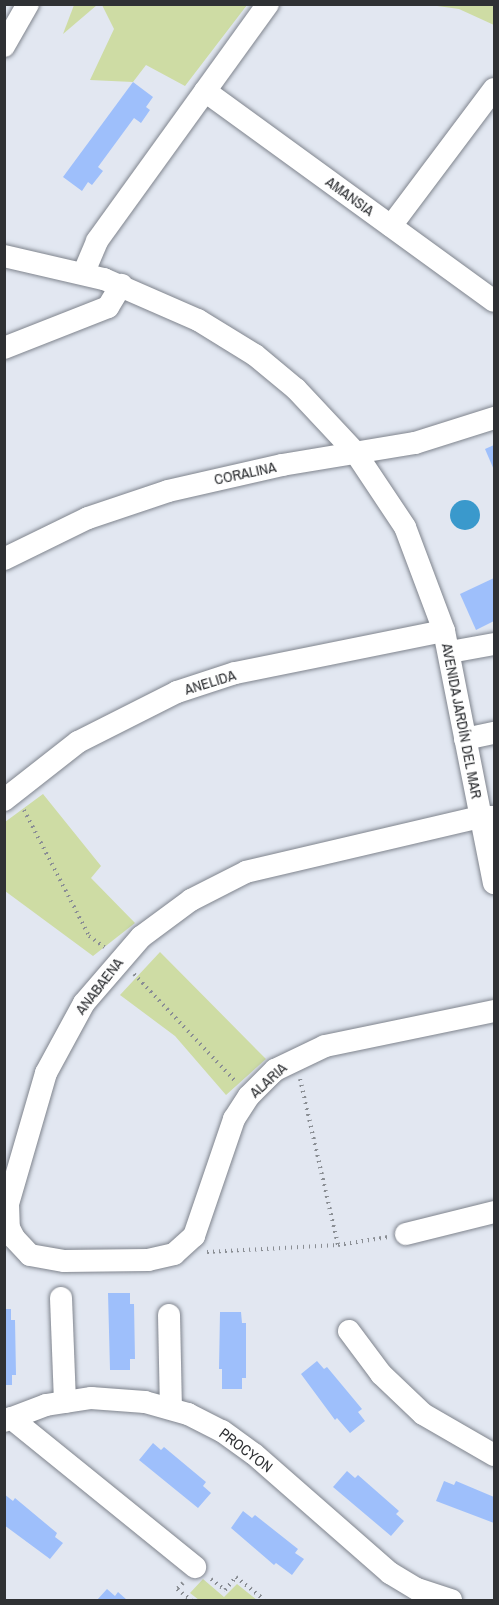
<!DOCTYPE html>
<html>
<head>
<meta charset="utf-8">
<style>
	body { margin:0 }
	#map { position:relative; width:499px; height:1605px; overflow:hidden; background:#e2e7f1; font-family:"Archivo Narrow",sans-serif }
	div>[style] { position:absolute }
	.green>* { inset:0; background:#cedca4 }
	.water>* { inset:0; background:#3a99cc }
	.round { border-radius:50% }
	.building>* { inset:0; background:#9ebffb }
	.path>* { height:4px; margin-top:-2px; transform-origin:0; background:repeating-linear-gradient(90deg,#8a8e94 0 1.5px,transparent 0 6px) }
	.roads { filter:drop-shadow(0 0 2px #7f848d) drop-shadow(0 0 2px #7f848d) }
	.minor>* { height:22px; margin:-11px; padding:0 11px; transform-origin:11px; border-radius:11px; background:#fff }
	span { translate:-50% -50%; white-space:nowrap; text-align:center; line-height:1.15; -webkit-text-stroke:6px #fff; paint-order:stroke }
	.street-label { font-size:15px; color:#2f3134 }
	.frame { position:absolute; inset:0; border:6px solid #2f3134; pointer-events:none }
</style>
</head>
<body>
<div id="map">
	<div class="green">
		<i style="clip-path:polygon(74px 5px,97px 5px,63px 34px)"></i>
		<i style="clip-path:polygon(102px 5px,247px 5px,185px 86px,146px 65px,133px 82px,90px 80px,114px 29px)"></i>
		<i style="clip-path:polygon(430px 5px,494px 5px,494px 25px,459px 9px)"></i>
		<i style="clip-path:polygon(43px 794px,101px 866px,91px 878px,135px 923px,93px 956px,5px 891px,5px 822px)"></i>
		<i style="clip-path:polygon(160px 952px,266px 1059px,226px 1095px,175px 1036px,120px 995px)"></i>
		<i style="clip-path:polygon(203px 1579px,224px 1597px,237px 1584px,257px 1600px,199px 1600px,190px 1593px)"></i>
	</div>
	<div class="water">
		<i class="round" style="left:450px;top:500px;width:30px;height:30px"></i>
	</div>
	<div class="building">
		<i style="clip-path:polygon(133px 82px,153px 97px,146px 107px,150px 110px,141px 123px,134px 118px,98px 167px,103px 171px,92px 185px,88px 182px,82px 191px,63px 177px)"></i>
		<i style="clip-path:polygon(494px 445px,494px 470px,485px 449px)"></i>
		<i style="clip-path:polygon(494px 578px,494px 621px,476px 630px,460px 594px)"></i>
		<i style="clip-path:polygon(108px 1293px,130px 1293px,130px 1304px,134px 1304px,135px 1359px,130px 1359px,130px 1370px,110px 1370px)"></i>
		<i style="clip-path:polygon(4px 1309px,11px 1309px,11px 1320px,15px 1320px,16px 1375px,12px 1375px,12px 1385px,4px 1385px)"></i>
		<i style="clip-path:polygon(220px 1312px,241px 1312px,242px 1323px,246px 1323px,246px 1378px,242px 1378px,242px 1389px,222px 1389px,222px 1369px,219px 1369px)"></i>
		<i style="clip-path:polygon(317px 1361px,324px 1369px,327px 1367px,362px 1409px,358px 1412px,365px 1421px,350px 1433px,337px 1418px,335px 1420px,301px 1374px)"></i>
		<i style="clip-path:polygon(153px 1443px,161px 1450px,164px 1447px,206px 1482px,203px 1486px,211px 1493px,198px 1508px,139px 1460px)"></i>
		<i style="clip-path:polygon(347px 1471px,355px 1478px,358px 1475px,399px 1511px,396px 1514px,404px 1521px,391px 1536px,333px 1487px)"></i>
		<i style="clip-path:polygon(444px 1481px,454px 1485px,456px 1481px,494px 1497px,494px 1523px,436px 1501px)"></i>
		<i style="clip-path:polygon(4px 1494px,13px 1501px,15px 1498px,57px 1533px,55px 1537px,63px 1543px,50px 1559px,4px 1525px)"></i>
		<i style="clip-path:polygon(243px 1511px,252px 1518px,255px 1515px,298px 1549px,295px 1553px,304px 1559px,292px 1575px,276px 1563px,274px 1565px,231px 1528px)"></i>
		<i style="clip-path:polygon(107px 1589px,115px 1596px,118px 1592px,127px 1600px,97px 1600px)"></i>
	</div>
	<div class="path">
		<i style="left:24px;top:810px;width:142px;rotate:62.7deg"></i>
		<i style="left:89px;top:936px;width:19px;rotate:36deg"></i>
		<i style="left:134px;top:974px;width:149px;rotate:46.6deg"></i>
		<i style="left:300px;top:1079px;width:170px;rotate:77.1deg"></i>
		<i style="left:207px;top:1252px;width:131px;rotate:-3.1deg"></i>
		<i style="left:338px;top:1245px;width:51px;rotate:-9.1deg"></i>
		<i style="left:211px;top:1579px;width:18px;rotate:38deg"></i>
		<i style="left:225px;top:1590px;width:17px;rotate:-50deg"></i>
		<i style="left:236px;top:1577px;width:36px;rotate:39deg"></i>
		<i style="left:183px;top:1583px;width:8px;rotate:135deg"></i>
		<i style="left:177px;top:1589px;width:18px;rotate:38deg"></i>
	</div>
	<div class="roads">
		<div class="minor">
			<i style="left:4px;top:46px;width:48px;rotate:-60.3deg"></i>
			<i style="left:205px;top:91px;width:357px;rotate:36deg"></i>
			<i style="left:391px;top:226px;width:171px;rotate:-53.1deg"></i>
			<i style="left:4px;top:256px;width:103px;rotate:13deg"></i>
			<i style="left:104px;top:279px;width:103px;rotate:23.6deg"></i>
			<i style="left:198px;top:320px;width:67px;rotate:31.6deg"></i>
			<i style="left:255px;top:355px;width:53px;rotate:39.7deg"></i>
			<i style="left:296px;top:389px;width:86px;rotate:46.9deg"></i>
			<i style="left:355px;top:452px;width:90px;rotate:56.3deg"></i>
			<i style="left:405px;top:527px;width:111px;rotate:69.4deg"></i>
			<i style="left:444px;top:631px;width:257px;rotate:78.8deg"></i>
			<i style="left:84px;top:272px;width:34px;rotate:-67deg"></i>
			<i style="left:97px;top:241px;width:292px;rotate:-54.2deg"></i>
			<i style="left:4px;top:348px;width:112px;rotate:-21.5deg"></i>
			<i style="left:108px;top:307px;width:26px;rotate:-59deg"></i>
			<i style="left:4px;top:559px;width:93px;rotate:-26deg"></i>
			<i style="left:88px;top:518px;width:84px;rotate:-18.6deg"></i>
			<i style="left:168px;top:491px;width:117px;rotate:-12.8deg"></i>
			<i style="left:282px;top:465px;width:135px;rotate:-9.4deg"></i>
			<i style="left:415px;top:443px;width:83px;rotate:-17.6deg"></i>
			<i style="left:450px;top:652px;width:45px;rotate:-10.3deg"></i>
			<i style="left:465px;top:739px;width:30px;rotate:-12deg"></i>
			<i style="left:4px;top:800px;width:94px;rotate:-38.1deg"></i>
			<i style="left:78px;top:742px;width:111px;rotate:-26.8deg"></i>
			<i style="left:177px;top:692px;width:61px;rotate:-18.1deg"></i>
			<i style="left:235px;top:673px;width:213px;rotate:-11.4deg"></i>
			<i style="left:494px;top:817px;width:14px;rotate:180deg"></i>
			<i style="left:480px;top:817px;width:240px;rotate:166.8deg"></i>
			<i style="left:246px;top:872px;width:62px;rotate:153deg"></i>
			<i style="left:191px;top:900px;width:62px;rotate:143.5deg"></i>
			<i style="left:141px;top:937px;width:87px;rotate:130.8deg"></i>
			<i style="left:84px;top:1003px;width:80px;rotate:118.5deg"></i>
			<i style="left:46px;top:1073px;width:136px;rotate:106.2deg"></i>
			<i style="left:8px;top:1204px;width:24px;rotate:88deg"></i>
			<i style="left:9px;top:1228px;width:11px;rotate:63deg"></i>
			<i style="left:14px;top:1238px;width:23px;rotate:47deg"></i>
			<i style="left:30px;top:1255px;width:35px;rotate:10deg"></i>
			<i style="left:64px;top:1261px;width:84px;rotate:-0.7deg"></i>
			<i style="left:148px;top:1260px;width:27px;rotate:-13deg"></i>
			<i style="left:174px;top:1254px;width:27px;rotate:-42deg"></i>
			<i style="left:194px;top:1236px;width:124px;rotate:-71.1deg"></i>
			<i style="left:234px;top:1119px;width:27px;rotate:-57deg"></i>
			<i style="left:249px;top:1096px;width:37px;rotate:-45deg"></i>
			<i style="left:275px;top:1070px;width:55px;rotate:-25.6deg"></i>
			<i style="left:325px;top:1046px;width:173px;rotate:-11.7deg"></i>
			<i style="left:406px;top:1234px;width:91px;rotate:-14deg"></i>
			<i style="left:61px;top:1298px;width:104px;rotate:87.8deg"></i>
			<i style="left:169px;top:1315px;width:93px;rotate:88.8deg"></i>
			<i style="left:349px;top:1331px;width:54px;rotate:53.3deg"></i>
			<i style="left:381px;top:1374px;width:58px;rotate:43.6deg"></i>
			<i style="left:423px;top:1414px;width:82px;rotate:30deg"></i>
			<i style="left:11px;top:1418px;width:237px;rotate:39deg"></i>
			<i style="left:4px;top:1421px;width:45px;rotate:-20.9deg"></i>
			<i style="left:46px;top:1405px;width:46px;rotate:-8.8deg"></i>
			<i style="left:91px;top:1398px;width:54px;rotate:4.2deg"></i>
			<i style="left:145px;top:1402px;width:45px;rotate:15.6deg"></i>
			<i style="left:188px;top:1414px;width:38px;rotate:27deg"></i>
			<i style="left:222px;top:1431px;width:39px;rotate:36deg"></i>
			<i style="left:254px;top:1454px;width:181px;rotate:41.2deg"></i>
			<i style="left:390px;top:1573px;width:31px;rotate:31deg"></i>
			<i style="left:417px;top:1589px;width:36px;rotate:18deg"></i>
		</div>
	</div>
	<div class="street-label">
		<span style="left:350px;top:196px;rotate:36deg">AMANSIA</span>
		<span style="left:245px;top:473px;rotate:-12deg">CORALINA</span>
		<span style="left:210px;top:682px;rotate:-17deg">ANELIDA</span>
		<span style="left:462px;top:721px;rotate:79deg">AVENIDA JARDÍN DEL MAR</span>
		<span style="left:99px;top:986px;rotate:-52deg">ANABAENA</span>
		<span style="left:268px;top:1080px;rotate:-42deg">ALARIA</span>
		<span style="left:246px;top:1450px;rotate:37deg">PROCYON</span>
	</div>
	<div class="frame"></div>
</div>
</body>
</html>
